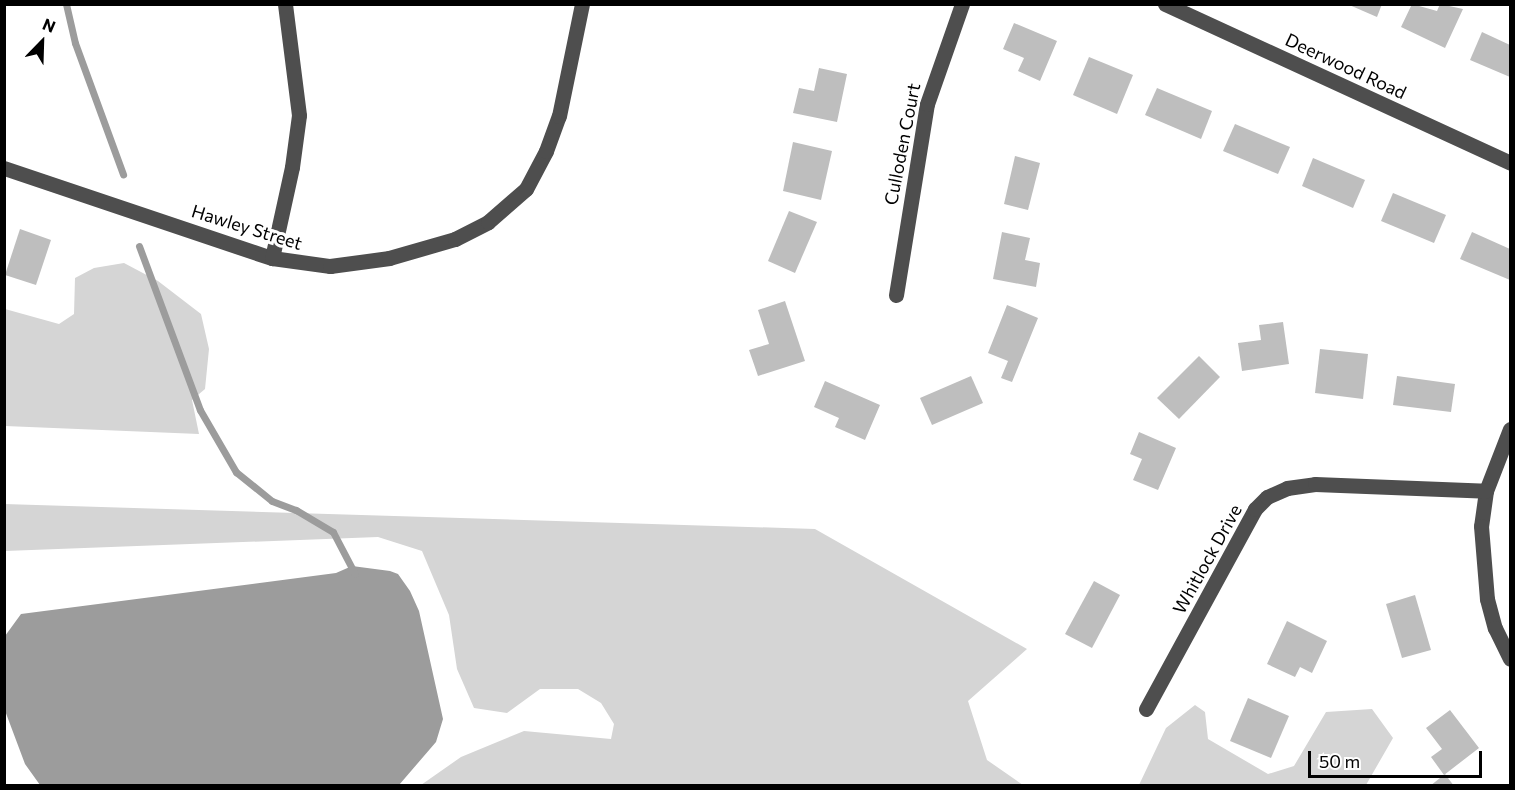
<!DOCTYPE html>
<html>
<head>
<meta charset="utf-8">
<style>
	body { margin:0 }
	#map { position:relative; width:1515px; height:790px; overflow:hidden; background:#fff; font-family:Commissioner,sans-serif }
	div>[style] { position:absolute }
	.green>* { inset:0; background:#d5d5d5 }
	.water>* { inset:0; background:#9c9c9c }
	.stream>* { height:7px; margin:-3.5px; padding:0 3.5px; transform-origin:3.5px; border-radius:3.5px; background:#9c9c9c }
	.building>* { inset:0; background:#bebebe }
	.minor>* { height:15px; margin:-7.5px; padding:0 7.5px; transform-origin:7.5px; border-radius:7.5px; background:#4e4e4e }
	span { translate:-50% -50%; white-space:nowrap; text-align:center; line-height:1.15; -webkit-text-stroke:6px #fff; paint-order:stroke }
	.street-label { font-size:18px; color:#000 }
	.frame { position:absolute; inset:0; border:6px solid #000; pointer-events:none }
	.north { position:absolute; left:12px; top:12px; width:60px; height:60px; -webkit-text-stroke:4px #fff; paint-order:stroke; rotate:23deg; font-size:16px; font-weight:700; line-height:24px; text-align:center; color:#000 }
	.north::after { content:''; display:block; margin:auto; width:21px; height:27px; background:#000; clip-path:polygon(50% 0,100% 100%,50% 72%,0 100%) }
	.scale { position:absolute; left:1308px; top:751px; width:174px; height:27px; box-sizing:border-box; border:3px solid #000; border-top:0; padding-left:8px; font-size:18px; line-height:21px; white-space:nowrap; color:#000; -webkit-text-stroke:4px #fff; paint-order:stroke }
</style>
</head>
<body>
<div id="map">
	<div class="green">
		<i style="clip-path:polygon(124px 263px,158px 281px,201px 314px,209px 349px,205px 389px,192px 400px,199px 434px,5px 426px,5px 309px,59px 324px,74px 314px,75px 278px,94px 268px)"></i>
		<i style="clip-path:polygon(4px 504px,815px 529px,1027px 649px,968px 701px,987px 760px,1023px 785px,421px 785px,461px 757px,524px 731px,611px 739px,614px 724px,601px 703px,578px 689px,540px 689px,507px 713px,474px 708px,457px 669px,449px 615px,422px 551px,378px 537px,5px 551px)"></i>
		<i style="clip-path:polygon(1195px 705px,1205px 712px,1208px 739px,1268px 774px,1294px 766px,1326px 712px,1372px 709px,1393px 738px,1366px 785px,1139px 785px,1166px 728px)"></i>
	</div>
	<div class="water">
		<i style="clip-path:polygon(352px 566px,390px 571px,398px 574px,410px 591px,419px 611px,443px 719px,436px 742px,399px 785px,40px 785px,25px 764px,4px 708px,5px 636px,21px 614px,336px 573px)"></i>
	</div>
	<div class="stream">
		<i style="left:66px;top:4px;width:40px;rotate:77deg"></i>
		<i style="left:75px;top:43px;width:140px;rotate:69.9deg"></i>
		<i style="left:139px;top:246px;width:175px;rotate:69.6deg"></i>
		<i style="left:200px;top:410px;width:72px;rotate:59.9deg"></i>
		<i style="left:236px;top:472px;width:46px;rotate:38.9deg"></i>
		<i style="left:272px;top:501px;width:26px;rotate:21deg"></i>
		<i style="left:296px;top:510px;width:43px;rotate:30.7deg"></i>
		<i style="left:333px;top:532px;width:47px;rotate:62.4deg"></i>
	</div>
	<div class="building">
		<i style="clip-path:polygon(1347px 4px,1382px 4px,1377px 17px)"></i>
		<i style="clip-path:polygon(1412px 4px,1437px 11px,1440px 4px,1463px 9px,1445px 48px,1401px 27px)"></i>
		<i style="clip-path:polygon(1014px 23px,1057px 41px,1040px 81px,1018px 71px,1024px 58px,1003px 49px)"></i>
		<i style="clip-path:polygon(1482px 32px,1510px 45px,1510px 77px,1470px 60px)"></i>
		<i style="clip-path:polygon(1089px 57px,1133px 75px,1117px 114px,1073px 95px)"></i>
		<i style="clip-path:polygon(819px 68px,847px 74px,837px 122px,793px 113px,799px 88px,814px 91px)"></i>
		<i style="clip-path:polygon(1157px 88px,1212px 111px,1201px 139px,1145px 115px)"></i>
		<i style="clip-path:polygon(1235px 124px,1290px 147px,1278px 174px,1223px 151px)"></i>
		<i style="clip-path:polygon(793px 142px,832px 151px,821px 200px,783px 191px)"></i>
		<i style="clip-path:polygon(1015px 156px,1040px 163px,1028px 210px,1004px 204px)"></i>
		<i style="clip-path:polygon(1313px 158px,1365px 180px,1353px 208px,1302px 186px)"></i>
		<i style="clip-path:polygon(1393px 193px,1446px 215px,1434px 243px,1381px 221px)"></i>
		<i style="clip-path:polygon(789px 211px,817px 222px,795px 273px,768px 261px)"></i>
		<i style="clip-path:polygon(20px 229px,51px 240px,36px 285px,5px 275px)"></i>
		<i style="clip-path:polygon(1002px 232px,1030px 238px,1025px 260px,1040px 263px,1036px 287px,993px 279px)"></i>
		<i style="clip-path:polygon(1472px 232px,1510px 249px,1510px 280px,1460px 259px)"></i>
		<i style="clip-path:polygon(785px 301px,805px 361px,758px 376px,749px 350px,769px 344px,758px 310px)"></i>
		<i style="clip-path:polygon(1007px 305px,1038px 318px,1012px 382px,1001px 378px,1008px 361px,988px 353px)"></i>
		<i style="clip-path:polygon(1283px 322px,1289px 364px,1242px 371px,1238px 343px,1261px 340px,1259px 325px)"></i>
		<i style="clip-path:polygon(1320px 349px,1368px 354px,1363px 399px,1315px 393px)"></i>
		<i style="clip-path:polygon(1199px 356px,1220px 377px,1179px 419px,1157px 398px)"></i>
		<i style="clip-path:polygon(971px 376px,983px 403px,932px 425px,920px 398px)"></i>
		<i style="clip-path:polygon(1397px 376px,1455px 384px,1451px 412px,1393px 405px)"></i>
		<i style="clip-path:polygon(825px 381px,880px 405px,865px 440px,835px 427px,839px 418px,814px 407px)"></i>
		<i style="clip-path:polygon(1139px 432px,1176px 448px,1158px 490px,1133px 480px,1142px 459px,1130px 454px)"></i>
		<i style="clip-path:polygon(1094px 581px,1120px 595px,1092px 648px,1065px 634px)"></i>
		<i style="clip-path:polygon(1415px 595px,1431px 650px,1402px 658px,1386px 604px)"></i>
		<i style="clip-path:polygon(1287px 621px,1327px 641px,1312px 673px,1300px 667px,1295px 677px,1267px 664px)"></i>
		<i style="clip-path:polygon(1248px 698px,1289px 716px,1271px 758px,1230px 741px)"></i>
		<i style="clip-path:polygon(1450px 710px,1479px 748px,1444px 775px,1431px 757px,1442px 749px,1426px 728px)"></i>
		<i style="clip-path:polygon(1445px 774px,1454px 786px,1430px 786px)"></i>
	</div>
	<div class="minor">
		<i style="left:1165px;top:4px;width:380px;rotate:24.7deg"></i>
		<i style="left:4px;top:168px;width:283px;rotate:18.6deg"></i>
		<i style="left:272px;top:258px;width:59px;rotate:7.9deg"></i>
		<i style="left:330px;top:266px;width:60px;rotate:-7.7deg"></i>
		<i style="left:389px;top:258px;width:69px;rotate:-16.1deg"></i>
		<i style="left:455px;top:239px;width:37px;rotate:-27deg"></i>
		<i style="left:488px;top:222px;width:50px;rotate:-41deg"></i>
		<i style="left:526px;top:189px;width:43px;rotate:-62.2deg"></i>
		<i style="left:546px;top:151px;width:37px;rotate:-70deg"></i>
		<i style="left:559px;top:116px;width:114px;rotate:-78.4deg"></i>
		<i style="left:272px;top:258px;width:93px;rotate:-77.6deg"></i>
		<i style="left:292px;top:167px;width:52px;rotate:-82.3deg"></i>
		<i style="left:299px;top:115px;width:112px;rotate:-97.2deg"></i>
		<i style="left:896px;top:295px;width:193px;rotate:-80.8deg"></i>
		<i style="left:927px;top:104px;width:106px;rotate:-70.7deg"></i>
		<i style="left:1510px;top:429px;width:66px;rotate:111.2deg"></i>
		<i style="left:1486px;top:491px;width:35px;rotate:98deg"></i>
		<i style="left:1481px;top:526px;width:73px;rotate:85.3deg"></i>
		<i style="left:1487px;top:599px;width:30px;rotate:75deg"></i>
		<i style="left:1495px;top:628px;width:34px;rotate:64deg"></i>
		<i style="left:1146px;top:709px;width:228px;rotate:-61.4deg"></i>
		<i style="left:1255px;top:509px;width:17px;rotate:-45deg"></i>
		<i style="left:1267px;top:497px;width:22px;rotate:-24deg"></i>
		<i style="left:1287px;top:488px;width:28px;rotate:-8deg"></i>
		<i style="left:1315px;top:484px;width:171px;rotate:2.3deg"></i>
	</div>
	<div class="street-label">
		<span style="left:1346px;top:66px;rotate:25deg">Deerwood Road</span>
		<span style="left:902px;top:144px;rotate:-79deg">Culloden Court</span>
		<span style="left:247px;top:227px;rotate:17deg">Hawley Street</span>
		<span style="left:1207px;top:559px;rotate:-61deg">Whitlock Drive</span>
	</div>
	<div class="frame"></div>
	<div class="north">N</div>
	<div class="scale">50 m</div>
</div>
</body>
</html>
